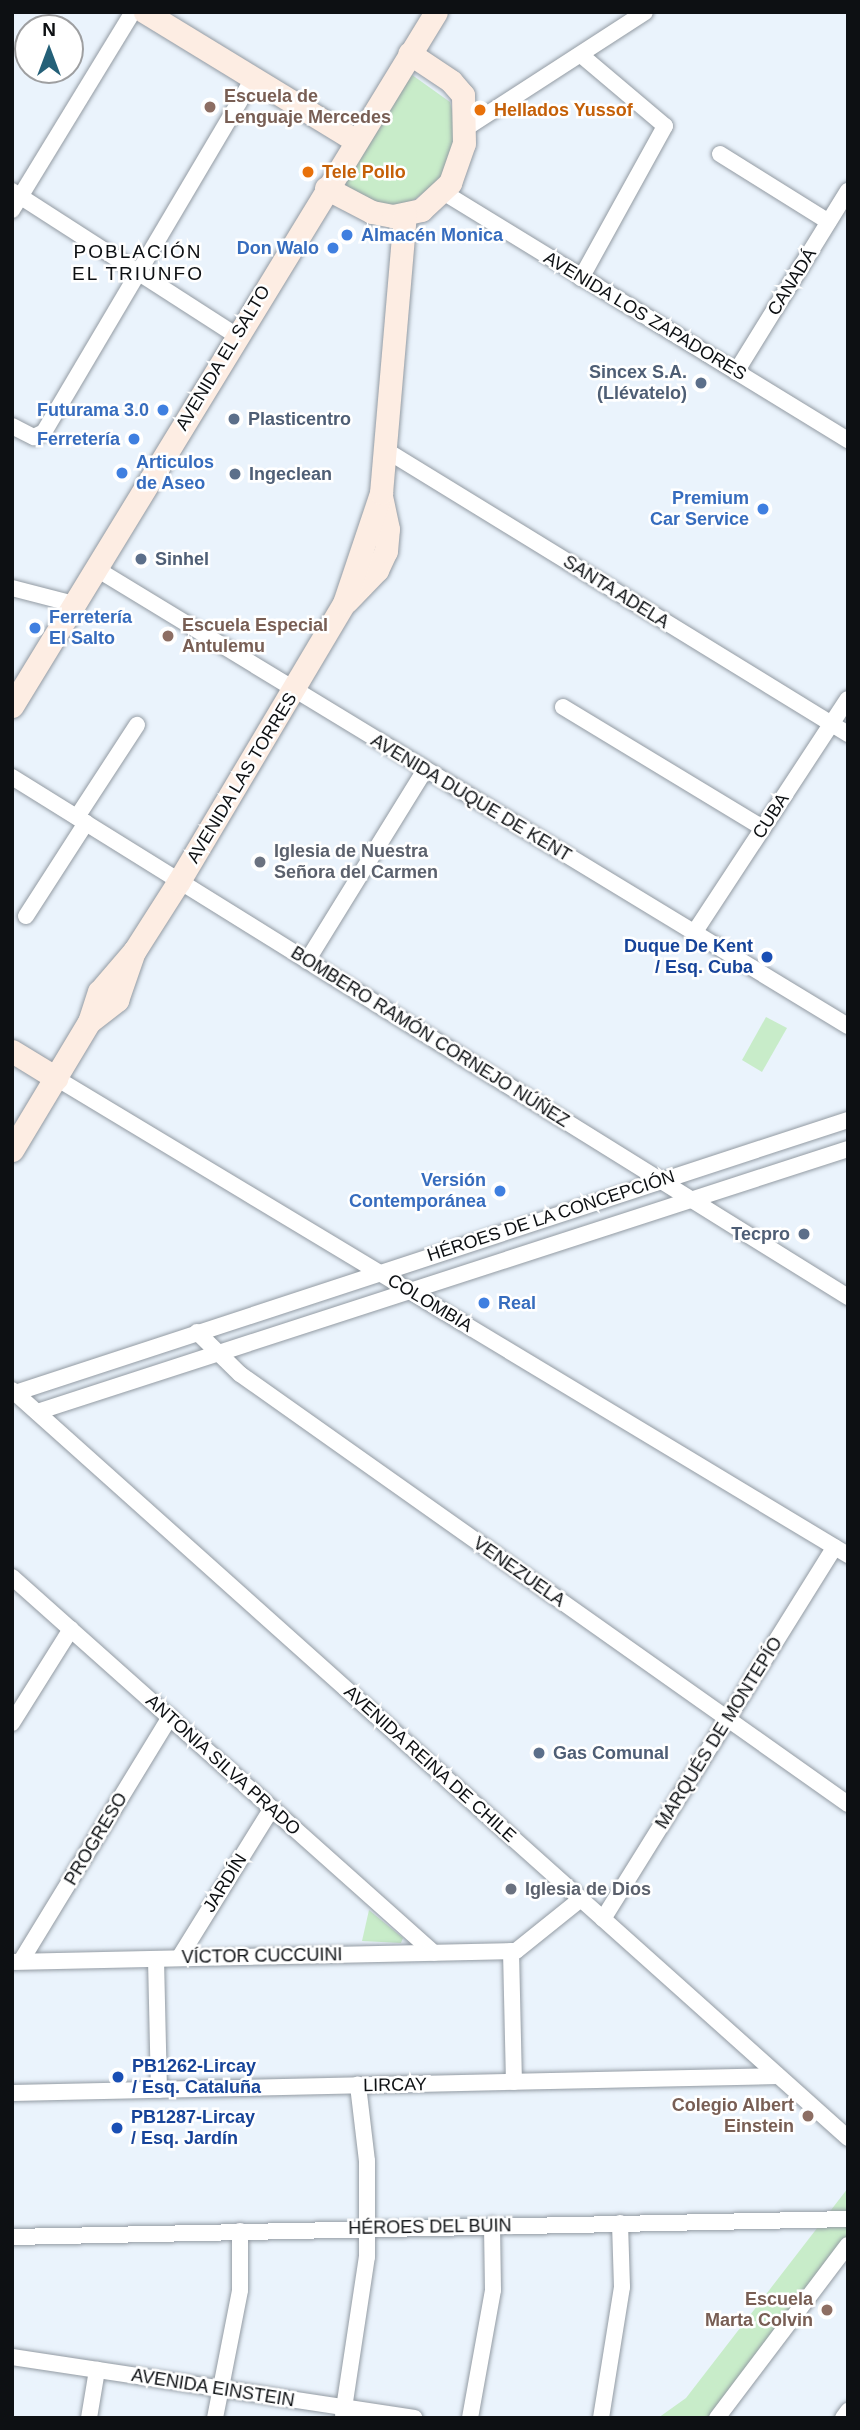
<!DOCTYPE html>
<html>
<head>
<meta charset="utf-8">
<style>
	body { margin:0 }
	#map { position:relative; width:860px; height:2430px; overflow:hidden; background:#eaf3fc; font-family:Arial,sans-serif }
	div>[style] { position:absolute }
	.green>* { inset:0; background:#c8ecc9 }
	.roads { filter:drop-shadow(0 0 2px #939ba3) drop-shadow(0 0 2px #939ba3) }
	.street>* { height:16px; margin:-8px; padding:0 8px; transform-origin:8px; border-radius:8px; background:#fff }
	.secondary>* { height:23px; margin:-11.5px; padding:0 11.5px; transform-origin:11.5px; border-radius:11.5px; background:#fdede3 }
	.dots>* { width:19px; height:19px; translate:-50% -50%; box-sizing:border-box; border:4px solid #fff; border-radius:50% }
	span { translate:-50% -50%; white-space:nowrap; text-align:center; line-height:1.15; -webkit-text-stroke:5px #fff; paint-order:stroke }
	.education-label { font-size:18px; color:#785e54; font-weight:700 }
	.left { translate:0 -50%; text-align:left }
	.right { translate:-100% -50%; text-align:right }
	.food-label { font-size:18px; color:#c56008; font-weight:700 }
	.shop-label { font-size:18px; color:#366cbe; font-weight:700 }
	.street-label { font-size:18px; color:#0d1013 }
	.service-label { font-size:18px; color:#4e5e75; font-weight:700 }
	.worship-label { font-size:18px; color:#5b616d; font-weight:700 }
	.transit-label { font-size:18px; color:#164399; font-weight:700 }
	.neighbourhood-label { font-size:19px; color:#0d1013; letter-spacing:2px }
	.frame { position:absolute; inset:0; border:14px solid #0d1013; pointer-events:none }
	.north { position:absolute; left:14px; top:14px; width:70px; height:70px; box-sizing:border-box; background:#fff; border:2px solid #9e9fa1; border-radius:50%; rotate:0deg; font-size:19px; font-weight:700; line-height:28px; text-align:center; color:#0d1013 }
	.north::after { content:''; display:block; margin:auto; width:24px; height:32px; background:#246078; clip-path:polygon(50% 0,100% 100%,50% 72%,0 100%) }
</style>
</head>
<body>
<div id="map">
	<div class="green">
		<i style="clip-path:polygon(408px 72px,450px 102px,457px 131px,444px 178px,404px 207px,390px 210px,342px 187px)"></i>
		<i style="clip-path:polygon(766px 1017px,787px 1028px,762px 1072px,742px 1060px)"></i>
		<i style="clip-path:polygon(369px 1910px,403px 1938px,401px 1943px,362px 1941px)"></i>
		<i style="clip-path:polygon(848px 2188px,848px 2240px,707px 2418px,658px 2418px,686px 2398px)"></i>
	</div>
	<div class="roads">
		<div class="street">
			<i style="left:581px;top:55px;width:110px;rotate:40.2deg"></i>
			<i style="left:665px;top:126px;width:174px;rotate:118.9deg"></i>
			<i style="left:466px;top:128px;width:213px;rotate:-32.9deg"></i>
			<i style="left:720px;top:154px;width:128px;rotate:32deg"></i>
			<i style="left:12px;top:191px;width:268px;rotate:32.8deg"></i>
			<i style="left:443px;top:192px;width:475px;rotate:31.5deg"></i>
			<i style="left:12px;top:210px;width:232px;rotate:-58.6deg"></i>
			<i style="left:736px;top:372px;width:213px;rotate:-58.3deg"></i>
			<i style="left:12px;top:426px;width:25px;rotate:27deg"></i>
			<i style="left:34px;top:437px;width:11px;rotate:-27deg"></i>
			<i style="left:44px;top:432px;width:411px;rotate:-59.4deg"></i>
			<i style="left:384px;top:449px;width:545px;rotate:31.56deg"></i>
			<i style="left:95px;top:568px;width:881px;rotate:31.31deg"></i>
			<i style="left:12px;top:588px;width:64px;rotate:14.5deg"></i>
			<i style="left:563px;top:707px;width:234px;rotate:31.2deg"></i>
			<i style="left:12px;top:777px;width:985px;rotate:31.88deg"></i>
			<i style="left:77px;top:817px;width:110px;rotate:-56.9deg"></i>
			<i style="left:26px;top:916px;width:111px;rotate:-57.2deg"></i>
			<i style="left:694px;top:933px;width:280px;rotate:-56.7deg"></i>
			<i style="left:307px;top:961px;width:225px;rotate:-58.3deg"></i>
			<i style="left:56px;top:1078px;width:925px;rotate:31.06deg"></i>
			<i style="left:197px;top:1332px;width:60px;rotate:44.3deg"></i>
			<i style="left:240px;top:1374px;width:745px;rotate:35.27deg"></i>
			<i style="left:12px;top:1390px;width:1122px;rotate:41.82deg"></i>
			<i style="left:15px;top:1393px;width:877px;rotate:-18.15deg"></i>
			<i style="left:37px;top:1412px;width:853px;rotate:-17.97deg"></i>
			<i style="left:12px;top:1577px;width:565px;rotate:41.7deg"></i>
			<i style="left:12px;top:1723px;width:111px;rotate:-57.9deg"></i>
			<i style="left:603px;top:1919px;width:438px;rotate:-58.1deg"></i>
			<i style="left:511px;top:1951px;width:131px;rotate:88.7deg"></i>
			<i style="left:179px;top:1958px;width:176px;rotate:-58.2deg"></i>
			<i style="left:156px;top:1959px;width:131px;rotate:88.7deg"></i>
			<i style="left:21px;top:1961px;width:286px;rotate:-58.6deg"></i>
			<i style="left:12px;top:1962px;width:504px;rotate:-1.25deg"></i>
			<i style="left:516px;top:1951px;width:83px;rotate:-38.7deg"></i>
			<i style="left:12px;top:2093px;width:766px;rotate:-1.27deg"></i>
			<i style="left:12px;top:2237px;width:836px;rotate:-1.23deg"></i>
			<i style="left:12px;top:2357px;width:407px;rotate:8.6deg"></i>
			<i style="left:343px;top:2415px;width:160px;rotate:-81.4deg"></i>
			<i style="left:367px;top:2257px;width:96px;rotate:-90deg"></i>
			<i style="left:367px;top:2161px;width:77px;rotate:-96.8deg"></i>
			<i style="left:89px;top:2418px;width:49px;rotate:-80.5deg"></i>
			<i style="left:215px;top:2418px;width:130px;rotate:-78.9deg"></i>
			<i style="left:240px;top:2290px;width:59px;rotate:-90deg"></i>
			<i style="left:470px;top:2418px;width:130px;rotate:-79.8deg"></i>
			<i style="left:493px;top:2290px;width:65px;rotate:-90.9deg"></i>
			<i style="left:601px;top:2418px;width:133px;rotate:-80.9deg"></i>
			<i style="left:622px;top:2287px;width:64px;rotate:-91.8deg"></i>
			<i style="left:717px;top:2418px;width:217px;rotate:-52.9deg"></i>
			<i style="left:843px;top:2418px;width:9px;rotate:-54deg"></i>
		</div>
		<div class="secondary">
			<i style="left:145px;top:12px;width:246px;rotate:31.4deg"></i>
			<i style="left:326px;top:188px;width:52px;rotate:27.6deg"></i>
			<i style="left:372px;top:212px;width:21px;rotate:11deg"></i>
			<i style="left:393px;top:216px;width:29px;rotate:-12deg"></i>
			<i style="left:421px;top:210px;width:40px;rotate:-43deg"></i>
			<i style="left:450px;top:183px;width:42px;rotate:-70.7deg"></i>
			<i style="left:464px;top:143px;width:48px;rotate:-91.2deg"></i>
			<i style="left:463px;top:95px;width:18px;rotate:-131deg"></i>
			<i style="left:451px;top:81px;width:50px;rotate:-146.3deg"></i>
			<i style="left:347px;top:601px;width:43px;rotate:-45.9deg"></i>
			<i style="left:377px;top:570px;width:21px;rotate:-65deg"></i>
			<i style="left:386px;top:551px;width:22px;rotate:-85deg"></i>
			<i style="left:388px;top:529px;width:34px;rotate:-102deg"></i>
			<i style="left:12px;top:706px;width:813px;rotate:-58.58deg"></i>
			<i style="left:89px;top:1022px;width:36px;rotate:-38deg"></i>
			<i style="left:117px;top:1000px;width:52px;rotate:-70.9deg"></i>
			<i style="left:12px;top:1051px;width:52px;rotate:31.5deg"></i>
			<i style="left:12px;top:1150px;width:149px;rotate:-59deg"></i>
			<i style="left:89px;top:1022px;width:32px;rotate:-72deg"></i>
			<i style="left:99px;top:992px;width:55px;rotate:-49.4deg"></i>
			<i style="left:135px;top:950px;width:82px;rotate:-57.5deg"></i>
			<i style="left:179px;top:881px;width:323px;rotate:-59.3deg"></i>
			<i style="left:344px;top:603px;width:116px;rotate:-71.4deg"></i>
			<i style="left:381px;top:493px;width:279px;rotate:-85.1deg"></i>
		</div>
	</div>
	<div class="dots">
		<i style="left:210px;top:107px;background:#8d6e63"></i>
		<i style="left:480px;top:110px;background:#e8710a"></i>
		<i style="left:308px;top:172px;background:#e8710a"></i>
		<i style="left:347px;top:235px;background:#3f7fe0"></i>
		<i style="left:333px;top:248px;background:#3f7fe0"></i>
		<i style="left:701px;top:383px;background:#5c6f8a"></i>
		<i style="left:163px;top:410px;background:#3f7fe0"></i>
		<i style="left:234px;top:419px;background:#5c6f8a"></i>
		<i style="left:134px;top:439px;background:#3f7fe0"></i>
		<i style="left:122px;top:473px;background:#3f7fe0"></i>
		<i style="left:235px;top:474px;background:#5c6f8a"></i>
		<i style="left:763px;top:509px;background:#3f7fe0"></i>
		<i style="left:141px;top:559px;background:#5c6f8a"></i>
		<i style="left:35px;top:628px;background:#3f7fe0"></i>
		<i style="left:168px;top:636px;background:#8d6e63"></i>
		<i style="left:260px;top:862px;background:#6b7280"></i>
		<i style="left:767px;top:957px;background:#1a4fb4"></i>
		<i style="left:500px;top:1191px;background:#3f7fe0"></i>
		<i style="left:804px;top:1234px;background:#5c6f8a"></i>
		<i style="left:484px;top:1303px;background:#3f7fe0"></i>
		<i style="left:539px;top:1753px;background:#5c6f8a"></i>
		<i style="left:511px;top:1889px;background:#6b7280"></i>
		<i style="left:118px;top:2077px;background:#1a4fb4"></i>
		<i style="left:808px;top:2116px;background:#8d6e63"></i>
		<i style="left:117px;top:2128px;background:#1a4fb4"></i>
		<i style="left:827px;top:2310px;background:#8d6e63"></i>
	</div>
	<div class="education-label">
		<span class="left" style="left:224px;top:107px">Escuela de<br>Lenguaje Mercedes</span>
		<span class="left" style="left:182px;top:636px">Escuela Especial<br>Antulemu</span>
		<span class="right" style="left:794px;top:2116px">Colegio Albert<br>Einstein</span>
		<span class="right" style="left:813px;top:2310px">Escuela<br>Marta Colvin</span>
	</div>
	<div class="food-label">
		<span class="left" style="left:494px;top:110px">Hellados Yussof</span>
		<span class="left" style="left:322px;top:172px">Tele Pollo</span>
	</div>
	<div class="shop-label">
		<span class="left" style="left:361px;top:235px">Almacén Monica</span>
		<span class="right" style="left:319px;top:248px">Don Walo</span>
		<span class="right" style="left:149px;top:410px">Futurama 3.0</span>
		<span class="right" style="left:120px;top:439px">Ferretería</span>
		<span class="left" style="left:136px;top:473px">Articulos<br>de Aseo</span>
		<span class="right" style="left:749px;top:509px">Premium<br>Car Service</span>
		<span class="left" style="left:49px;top:628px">Ferretería<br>El Salto</span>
		<span class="right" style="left:486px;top:1191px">Versión<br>Contemporánea</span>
		<span class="left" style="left:498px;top:1303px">Real</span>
	</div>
	<div class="street-label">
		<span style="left:792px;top:282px;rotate:-58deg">CANADÁ</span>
		<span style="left:645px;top:316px;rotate:31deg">AVENIDA LOS ZAPADORES</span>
		<span style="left:223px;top:358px;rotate:-59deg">AVENIDA EL SALTO</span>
		<span style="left:616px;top:592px;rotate:32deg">SANTA ADELA</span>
		<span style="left:242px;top:778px;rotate:-59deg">AVENIDA LAS TORRES</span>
		<span style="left:471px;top:798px;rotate:31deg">AVENIDA DUQUE DE KENT</span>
		<span style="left:771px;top:816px;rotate:-57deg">CUBA</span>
		<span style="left:430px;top:1037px;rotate:32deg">BOMBERO RAMÓN CORNEJO NÚÑEZ</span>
		<span style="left:551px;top:1216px;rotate:-18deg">HÉROES DE LA CONCEPCIÓN</span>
		<span style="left:430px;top:1303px;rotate:31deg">COLOMBIA</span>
		<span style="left:519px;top:1572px;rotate:35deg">VENEZUELA</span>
		<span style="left:719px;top:1733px;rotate:-58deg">MARQUÉS DE MONTEPÍO</span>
		<span style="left:430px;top:1764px;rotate:42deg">AVENIDA REINA DE CHILE</span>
		<span style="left:223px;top:1765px;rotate:42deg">ANTONIA SILVA PRADO</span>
		<span style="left:96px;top:1839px;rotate:-59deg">PROGRESO</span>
		<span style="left:225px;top:1883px;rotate:-58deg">JARDÍN</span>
		<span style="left:262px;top:1956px;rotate:-1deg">VÍCTOR CUCCUINI</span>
		<span style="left:395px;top:2085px;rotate:-1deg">LIRCAY</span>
		<span style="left:430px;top:2227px;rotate:-1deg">HÉROES DEL BUIN</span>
		<span style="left:213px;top:2388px;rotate:9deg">AVENIDA EINSTEIN</span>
	</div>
	<div class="service-label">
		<span class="right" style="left:687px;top:383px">Sincex S.A.<br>(Llévatelo)</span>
		<span class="left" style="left:248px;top:419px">Plasticentro</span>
		<span class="left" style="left:249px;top:474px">Ingeclean</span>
		<span class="left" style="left:155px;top:559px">Sinhel</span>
		<span class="right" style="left:790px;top:1234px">Tecpro</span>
		<span class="left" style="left:553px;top:1753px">Gas Comunal</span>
	</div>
	<div class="worship-label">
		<span class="left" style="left:274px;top:862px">Iglesia de Nuestra<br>Señora del Carmen</span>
		<span class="left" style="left:525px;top:1889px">Iglesia de Dios</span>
	</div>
	<div class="transit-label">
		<span class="right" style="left:753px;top:957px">Duque De Kent<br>/ Esq. Cuba</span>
		<span class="left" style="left:132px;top:2077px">PB1262-Lircay<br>/ Esq. Cataluña</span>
		<span class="left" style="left:131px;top:2128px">PB1287-Lircay<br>/ Esq. Jardín</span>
	</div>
	<div class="neighbourhood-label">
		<span style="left:138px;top:263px">POBLACIÓN<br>EL TRIUNFO</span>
	</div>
	<div class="frame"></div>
	<div class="north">N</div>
</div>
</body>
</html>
